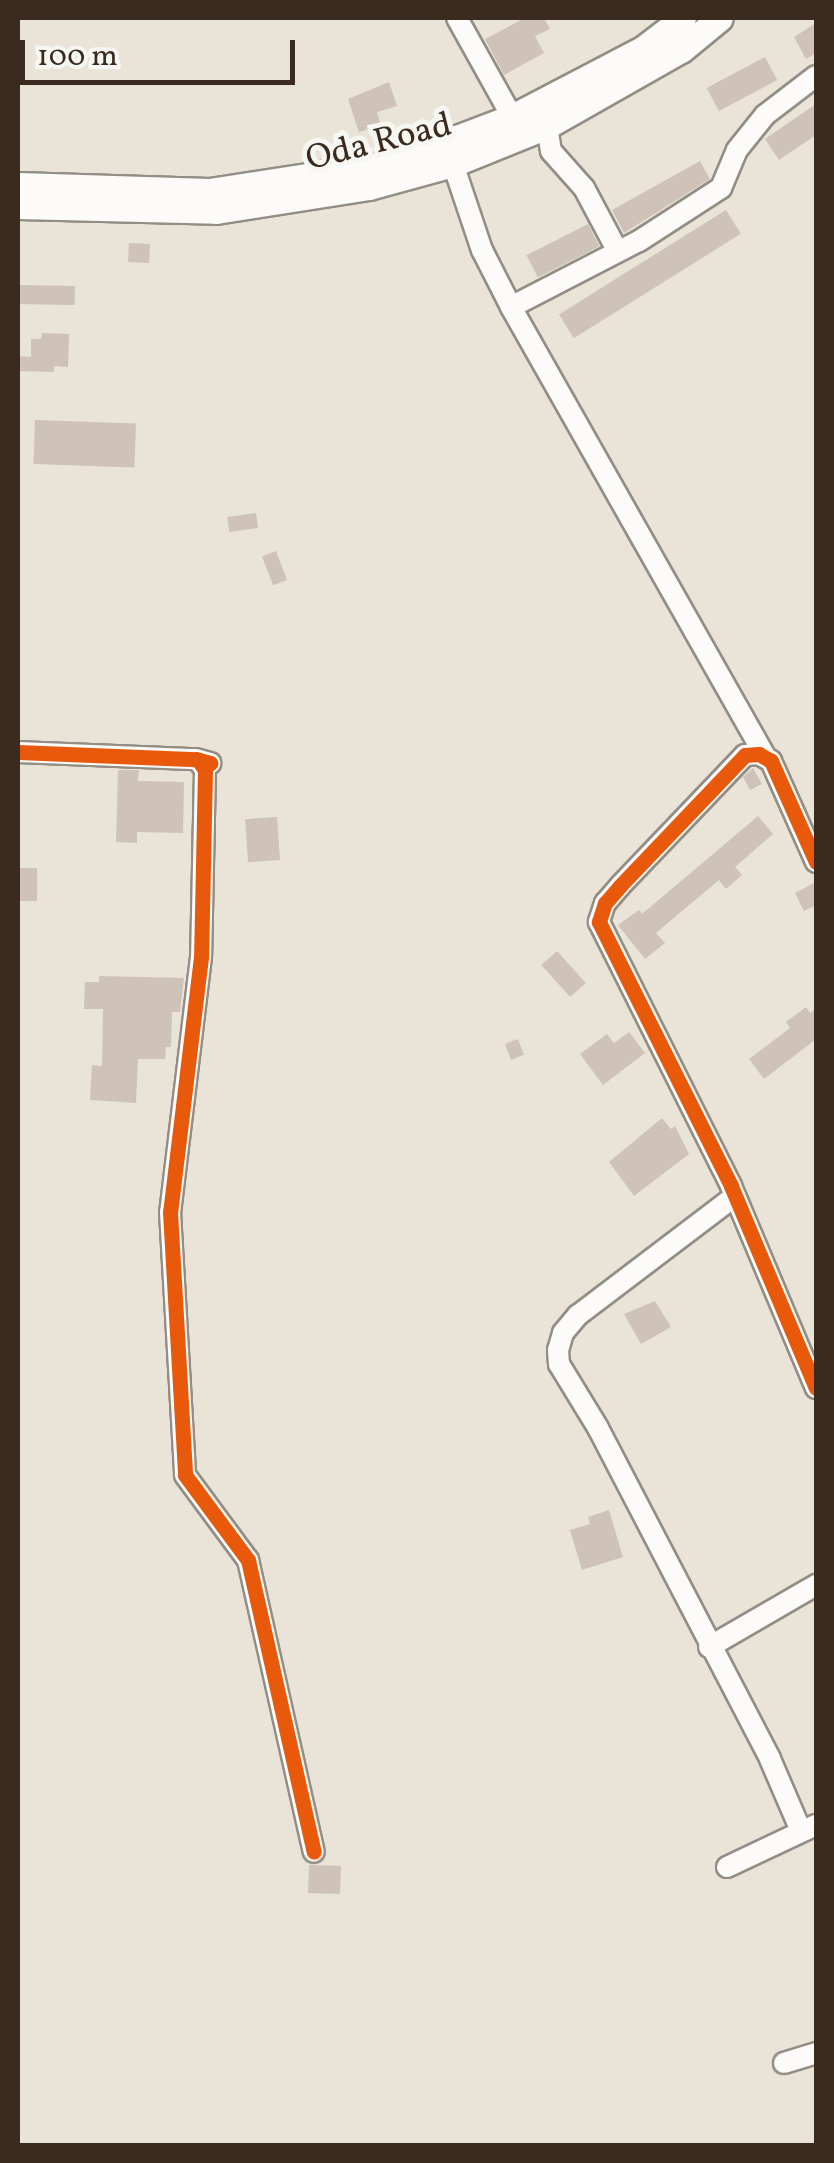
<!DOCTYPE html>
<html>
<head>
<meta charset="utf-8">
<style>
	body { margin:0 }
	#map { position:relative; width:834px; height:2163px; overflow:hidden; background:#e9e4d7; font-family:Vollkorn,serif }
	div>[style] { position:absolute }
	.building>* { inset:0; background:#cfc2b9; transform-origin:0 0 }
	.roads { filter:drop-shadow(2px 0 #938e85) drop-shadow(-2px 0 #938e85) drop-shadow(0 2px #938e85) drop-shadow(0 -2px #938e85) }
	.minor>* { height:20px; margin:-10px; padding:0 10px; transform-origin:10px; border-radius:10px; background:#fcfbf9 }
	.tertiary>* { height:25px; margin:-12.5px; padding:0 12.5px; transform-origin:12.5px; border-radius:12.5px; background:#fcfbf9 }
	.cycleway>* { height:15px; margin:-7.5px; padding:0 7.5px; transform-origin:7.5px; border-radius:7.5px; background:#e8590c }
	span { translate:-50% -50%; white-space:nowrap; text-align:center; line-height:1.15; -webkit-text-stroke:10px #f6f6f2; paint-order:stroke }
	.street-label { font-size:35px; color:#3b2a1e }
	.frame { position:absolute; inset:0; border:20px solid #3b2a1e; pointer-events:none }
	.scale { position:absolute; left:20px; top:40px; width:275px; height:45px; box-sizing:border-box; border:5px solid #3b2a1e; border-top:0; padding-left:12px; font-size:30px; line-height:35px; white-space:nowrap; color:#3b2a1e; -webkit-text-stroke:8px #f6f6f2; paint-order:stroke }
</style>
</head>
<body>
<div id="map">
	<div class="building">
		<div style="clip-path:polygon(525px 18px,544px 18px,550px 29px,535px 36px,544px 53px,504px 75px,485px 39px)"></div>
		<div style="clip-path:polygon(816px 23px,816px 53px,806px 59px,794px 37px)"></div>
		<div style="left:765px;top:57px;width:26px;height:66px;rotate:62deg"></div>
		<div style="clip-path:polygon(389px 82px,397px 106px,377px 112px,381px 125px,359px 132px,348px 99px)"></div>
		<div style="clip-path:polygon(816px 104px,816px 135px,779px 160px,765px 139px)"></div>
		<div style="clip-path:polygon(700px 161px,710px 179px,624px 233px,612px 210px)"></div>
		<div style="left:726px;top:210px;width:28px;height:197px;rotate:58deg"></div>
		<div style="left:588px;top:224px;width:25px;height:69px;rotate:63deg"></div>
		<div style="left:129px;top:243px;width:21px;height:19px;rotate:3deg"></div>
		<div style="left:18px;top:285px;width:57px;height:19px;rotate:1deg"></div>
		<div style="clip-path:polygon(42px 333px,69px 334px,68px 367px,54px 366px,54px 372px,18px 371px,18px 356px,31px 357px,31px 339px,41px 339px)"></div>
		<div style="left:35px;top:420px;width:101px;height:44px;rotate:2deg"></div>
		<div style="left:256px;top:513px;width:15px;height:29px;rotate:82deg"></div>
		<div style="left:276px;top:551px;width:31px;height:15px;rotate:69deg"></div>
		<div style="clip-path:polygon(753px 768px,762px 784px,750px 790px,743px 777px)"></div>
		<div style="clip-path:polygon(118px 770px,139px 770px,138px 781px,184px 782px,183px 833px,137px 832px,137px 843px,116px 842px)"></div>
		<div style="clip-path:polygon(758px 816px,773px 834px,735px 867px,742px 875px,726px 889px,719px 880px,656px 933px,665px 943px,645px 959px,618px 925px,639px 910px,642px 914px)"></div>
		<div style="left:277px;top:817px;width:43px;height:32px;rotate:86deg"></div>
		<div style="left:18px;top:868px;width:19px;height:33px"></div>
		<div style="clip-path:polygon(816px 882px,816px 905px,804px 911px,795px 893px)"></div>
		<div style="left:557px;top:951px;width:43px;height:21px;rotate:48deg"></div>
		<div style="clip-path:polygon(99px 976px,184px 978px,180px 1012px,172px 1012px,171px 1047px,166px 1047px,165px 1059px,138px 1059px,136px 1103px,90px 1100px,92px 1065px,102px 1066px,103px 1009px,84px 1009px,85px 982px,99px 982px)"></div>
		<div style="clip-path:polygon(806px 1007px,810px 1013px,816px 1008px,816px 1039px,764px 1079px,749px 1059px,790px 1028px,786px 1022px)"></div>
		<div style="clip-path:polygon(629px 1032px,645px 1053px,603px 1085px,580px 1054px,607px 1034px,614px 1043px)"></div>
		<div style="left:518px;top:1039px;width:17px;height:14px;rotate:69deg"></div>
		<div style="clip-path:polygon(662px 1118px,671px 1129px,675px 1126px,689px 1154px,634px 1196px,609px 1162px)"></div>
		<div style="clip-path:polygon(655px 1301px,671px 1327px,641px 1344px,624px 1314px)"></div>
		<div style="clip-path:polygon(609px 1510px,623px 1557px,582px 1570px,570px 1530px,590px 1524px,588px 1517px)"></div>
		<div style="left:309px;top:1865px;width:32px;height:28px;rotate:2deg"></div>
	</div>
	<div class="roads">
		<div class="minor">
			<div style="left:457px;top:18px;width:113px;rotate:60.9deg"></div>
			<div style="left:547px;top:126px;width:25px;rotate:81deg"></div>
			<div style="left:551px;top:151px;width:50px;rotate:48.3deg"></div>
			<div style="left:584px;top:188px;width:70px;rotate:62deg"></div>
			<div style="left:453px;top:164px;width:91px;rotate:71.4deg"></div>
			<div style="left:482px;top:250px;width:64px;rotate:63deg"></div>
			<div style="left:511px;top:307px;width:516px;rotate:60.5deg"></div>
			<div style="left:511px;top:307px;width:144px;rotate:-27.3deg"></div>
			<div style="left:639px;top:241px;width:98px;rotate:-32.9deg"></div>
			<div style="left:721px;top:188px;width:41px;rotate:-67.2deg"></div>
			<div style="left:737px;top:150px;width:45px;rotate:-51.3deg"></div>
			<div style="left:765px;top:115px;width:64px;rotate:-37.4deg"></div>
			<div style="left:18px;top:752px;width:178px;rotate:2.3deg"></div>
			<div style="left:196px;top:759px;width:15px;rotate:16deg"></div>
			<div style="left:210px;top:763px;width:11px;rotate:-170deg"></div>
			<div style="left:199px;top:761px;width:11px;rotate:56deg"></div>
			<div style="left:205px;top:770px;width:187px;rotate:91.2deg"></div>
			<div style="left:201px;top:957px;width:257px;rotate:96.9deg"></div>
			<div style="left:170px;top:1212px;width:263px;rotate:86.7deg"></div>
			<div style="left:185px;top:1475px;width:106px;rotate:53.5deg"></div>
			<div style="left:248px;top:1560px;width:299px;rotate:77.3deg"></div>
			<div style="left:816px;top:862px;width:111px;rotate:-114deg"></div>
			<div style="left:771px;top:761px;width:14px;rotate:-150deg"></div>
			<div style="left:759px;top:754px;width:14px;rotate:176deg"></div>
			<div style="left:745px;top:755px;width:181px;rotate:133.7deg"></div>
			<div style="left:620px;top:886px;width:23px;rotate:131deg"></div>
			<div style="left:605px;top:903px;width:20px;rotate:108deg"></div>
			<div style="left:599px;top:922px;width:295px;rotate:63.4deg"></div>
			<div style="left:731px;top:1186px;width:219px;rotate:67.2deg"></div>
			<div style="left:735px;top:1196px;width:197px;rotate:142.8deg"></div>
			<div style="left:578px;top:1315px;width:23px;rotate:130deg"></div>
			<div style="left:563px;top:1333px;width:18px;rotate:106deg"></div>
			<div style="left:558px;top:1350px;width:14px;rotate:86deg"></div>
			<div style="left:559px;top:1364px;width:75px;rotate:58.6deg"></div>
			<div style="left:598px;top:1428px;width:373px;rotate:62.5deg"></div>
			<div style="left:770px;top:1759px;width:78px;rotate:66.7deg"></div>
			<div style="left:709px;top:1647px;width:124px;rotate:-30.1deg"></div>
			<div style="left:727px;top:1867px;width:98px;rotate:-25.3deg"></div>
			<div style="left:784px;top:2063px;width:34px;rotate:-17deg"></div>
		</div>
		<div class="tertiary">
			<div style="left:18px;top:185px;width:191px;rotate:1.8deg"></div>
			<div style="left:209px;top:191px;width:184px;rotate:-8.7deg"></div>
			<div style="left:391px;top:163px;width:129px;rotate:-20.8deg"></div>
			<div style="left:512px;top:117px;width:149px;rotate:-27.6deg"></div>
			<div style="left:644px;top:48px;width:49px;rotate:-37.6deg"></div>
			<div style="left:18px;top:206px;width:198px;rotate:1.4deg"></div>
			<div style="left:216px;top:211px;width:155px;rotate:-8.9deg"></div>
			<div style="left:369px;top:187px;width:87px;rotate:-15.3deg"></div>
			<div style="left:453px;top:164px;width:101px;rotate:-22deg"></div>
			<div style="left:547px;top:126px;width:154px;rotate:-29.6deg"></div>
			<div style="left:681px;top:50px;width:50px;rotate:-39.4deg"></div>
		</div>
	</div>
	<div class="cycleway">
		<div style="left:18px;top:752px;width:178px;rotate:2.3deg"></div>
		<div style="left:196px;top:759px;width:15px;rotate:16deg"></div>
		<div style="left:210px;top:763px;width:11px;rotate:-170deg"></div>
		<div style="left:199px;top:761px;width:11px;rotate:56deg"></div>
		<div style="left:205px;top:770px;width:187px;rotate:91.2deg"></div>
		<div style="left:201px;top:957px;width:257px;rotate:96.9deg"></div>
		<div style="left:170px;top:1212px;width:263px;rotate:86.7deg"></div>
		<div style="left:185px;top:1475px;width:106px;rotate:53.5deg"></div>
		<div style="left:248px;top:1560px;width:299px;rotate:77.3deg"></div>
		<div style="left:816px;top:862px;width:111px;rotate:-114deg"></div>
		<div style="left:771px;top:761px;width:14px;rotate:-150deg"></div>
		<div style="left:759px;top:754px;width:14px;rotate:176deg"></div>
		<div style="left:745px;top:755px;width:181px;rotate:133.7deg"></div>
		<div style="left:620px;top:886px;width:23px;rotate:131deg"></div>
		<div style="left:605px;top:903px;width:20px;rotate:108deg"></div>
		<div style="left:599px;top:922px;width:295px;rotate:63.4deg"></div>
		<div style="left:731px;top:1186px;width:219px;rotate:67.2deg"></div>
	</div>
	<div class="street-label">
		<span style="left:379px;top:143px;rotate:-14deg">Oda Road</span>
	</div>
	<div class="frame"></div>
	<div class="scale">100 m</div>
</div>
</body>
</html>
